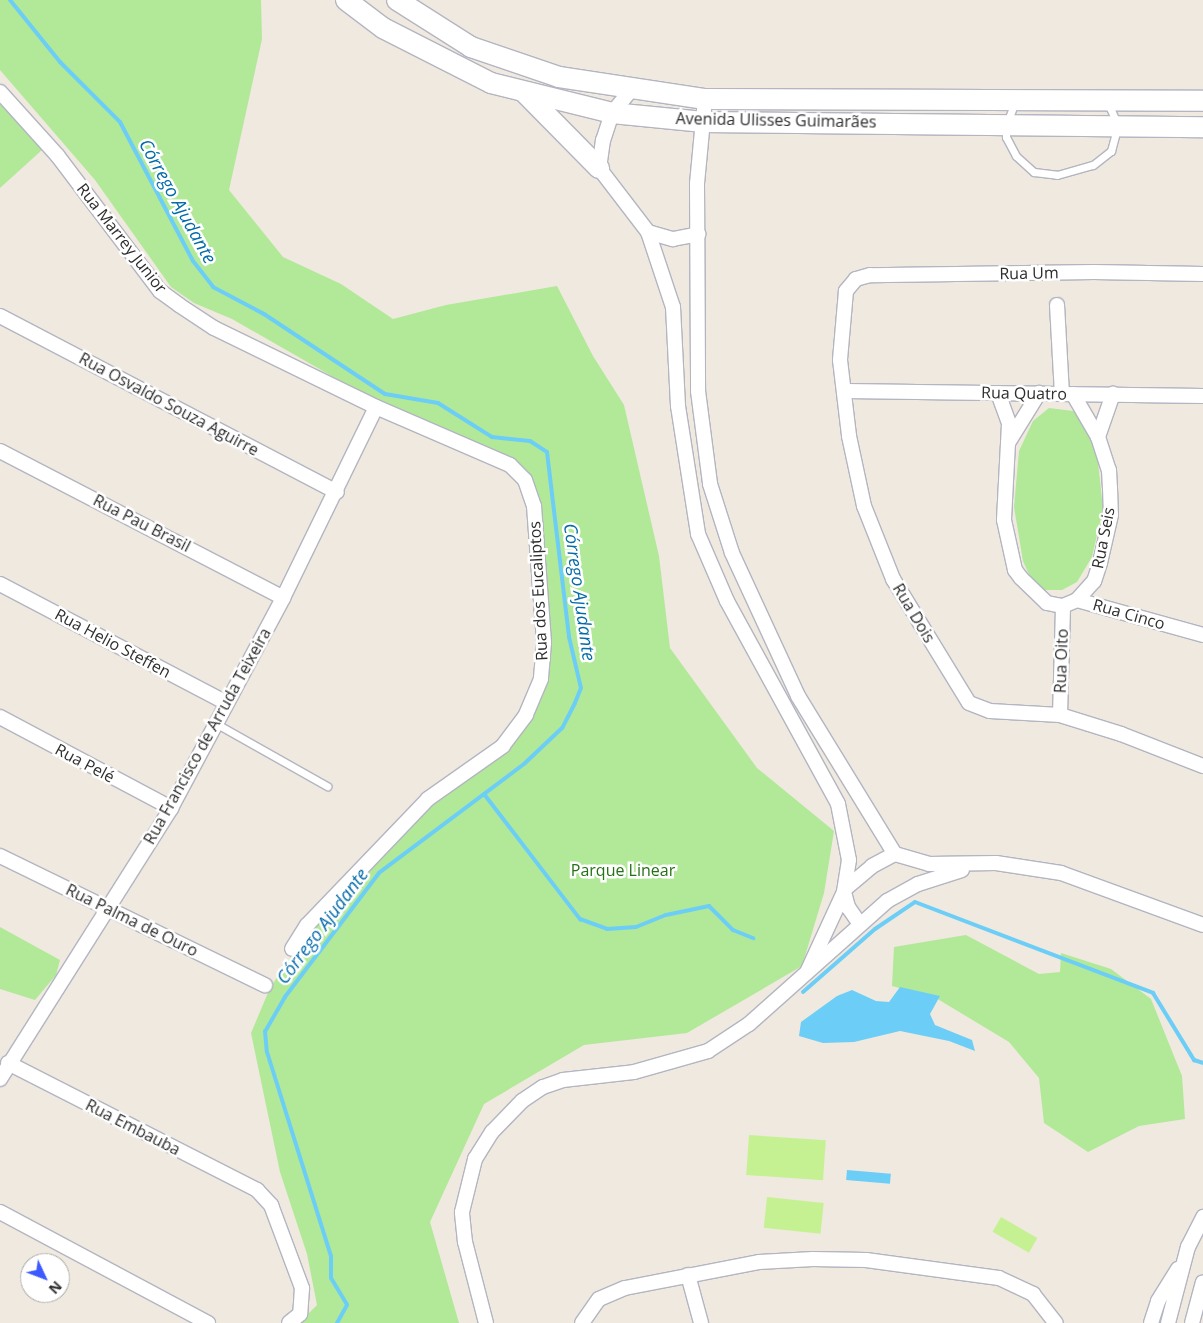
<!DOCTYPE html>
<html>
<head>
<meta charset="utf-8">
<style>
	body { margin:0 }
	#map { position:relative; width:1203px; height:1323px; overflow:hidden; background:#efe9df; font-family:"Open Sans",sans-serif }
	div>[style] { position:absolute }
	.green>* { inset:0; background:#b1e998 }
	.pitch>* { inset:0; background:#c6f193; transform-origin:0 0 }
	.water>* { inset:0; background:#6ccef7; transform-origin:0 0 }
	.stream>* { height:4px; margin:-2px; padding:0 2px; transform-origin:2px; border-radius:2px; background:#6ccef7 }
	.roads { filter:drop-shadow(1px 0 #b3b5c1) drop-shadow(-1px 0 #b3b5c1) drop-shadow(0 1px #b3b5c1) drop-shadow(0 -1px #b3b5c1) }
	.lane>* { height:7px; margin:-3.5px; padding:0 3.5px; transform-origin:3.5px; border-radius:3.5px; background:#fff }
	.street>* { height:14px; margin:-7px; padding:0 7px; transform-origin:7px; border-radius:7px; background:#fff }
	.secondary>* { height:20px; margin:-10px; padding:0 10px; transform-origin:10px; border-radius:10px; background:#fff }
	span { translate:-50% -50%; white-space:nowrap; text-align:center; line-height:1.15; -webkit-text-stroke:5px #fff; paint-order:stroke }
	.street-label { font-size:16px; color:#2d2d2d }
	.park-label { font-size:16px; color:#267116 }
	.water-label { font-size:18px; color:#046baa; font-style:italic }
	.north { position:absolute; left:20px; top:1253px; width:50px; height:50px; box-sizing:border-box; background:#fff; border:1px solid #ababab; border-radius:50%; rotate:133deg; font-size:14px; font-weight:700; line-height:20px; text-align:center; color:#2d2d2d }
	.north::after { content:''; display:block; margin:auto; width:18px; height:22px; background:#3c5aff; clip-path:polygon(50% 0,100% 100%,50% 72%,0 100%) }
</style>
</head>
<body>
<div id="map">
	<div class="green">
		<div style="clip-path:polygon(0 0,261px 0,262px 39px,229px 190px,283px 257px,341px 284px,393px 319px,446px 305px,557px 286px,593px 356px,624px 405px,659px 556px,670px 648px,757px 768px,834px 831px,824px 893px,802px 966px,687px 1033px,584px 1045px,484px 1104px,430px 1222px,459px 1323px,299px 1323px,317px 1305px,307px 1254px,280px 1172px,251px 1033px,270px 988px,310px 928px,431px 802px,506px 750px,544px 682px,528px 480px,384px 406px,232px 319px,194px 303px,171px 287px,95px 180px,0 70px)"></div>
		<div style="clip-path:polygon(0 103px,42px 150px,0 188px)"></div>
		<div style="clip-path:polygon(1049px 408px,1073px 411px,1090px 430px,1098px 462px,1103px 509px,1092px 557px,1077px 582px,1062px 590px,1044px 590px,1031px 579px,1023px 561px,1014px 507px,1019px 451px,1033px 421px)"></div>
		<div style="clip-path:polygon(0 927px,60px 960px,56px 975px,35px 1000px,0 989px)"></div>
		<div style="clip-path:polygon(966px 935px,1039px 974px,1060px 972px,1061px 953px,1111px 969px,1151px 999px,1182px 1076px,1185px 1119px,1139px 1126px,1088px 1152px,1044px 1123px,1039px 1078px,1009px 1042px,936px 998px,892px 986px,894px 947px)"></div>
	</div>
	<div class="pitch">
		<div style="left:749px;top:1135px;width:77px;height:40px;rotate:4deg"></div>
		<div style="left:767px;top:1197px;width:57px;height:31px;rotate:6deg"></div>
		<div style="left:1001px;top:1217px;width:42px;height:17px;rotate:30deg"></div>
	</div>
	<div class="water">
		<div style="clip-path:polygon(900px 987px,940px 996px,930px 1014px,935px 1025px,972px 1040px,975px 1051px,949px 1041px,900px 1031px,854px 1042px,823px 1043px,799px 1036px,801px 1022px,837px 996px,852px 990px,876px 1001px,889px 1002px)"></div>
		<div style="left:847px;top:1170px;width:44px;height:10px;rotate:5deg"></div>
	</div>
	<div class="stream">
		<div style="left:10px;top:0;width:80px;rotate:51.1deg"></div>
		<div style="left:60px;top:62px;width:85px;rotate:45deg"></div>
		<div style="left:120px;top:122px;width:157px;rotate:62.3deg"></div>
		<div style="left:193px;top:261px;width:33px;rotate:52deg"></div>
		<div style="left:213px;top:287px;width:58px;rotate:27.9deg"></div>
		<div style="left:264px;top:314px;width:145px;rotate:33.5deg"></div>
		<div style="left:385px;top:394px;width:54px;rotate:9.6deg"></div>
		<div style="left:438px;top:403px;width:64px;rotate:32.2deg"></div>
		<div style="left:492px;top:437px;width:38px;rotate:6deg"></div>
		<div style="left:530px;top:441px;width:20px;rotate:33deg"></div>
		<div style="left:547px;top:452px;width:186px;rotate:83.2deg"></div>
		<div style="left:569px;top:637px;width:52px;rotate:76.8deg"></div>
		<div style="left:581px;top:688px;width:16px;rotate:112deg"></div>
		<div style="left:575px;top:703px;width:28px;rotate:117deg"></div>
		<div style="left:562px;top:728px;width:52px;rotate:136.5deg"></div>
		<div style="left:524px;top:764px;width:181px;rotate:143.1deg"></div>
		<div style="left:379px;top:873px;width:156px;rotate:127.2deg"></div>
		<div style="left:285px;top:997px;width:39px;rotate:120deg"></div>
		<div style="left:265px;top:1031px;width:21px;rotate:85deg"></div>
		<div style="left:267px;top:1052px;width:214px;rotate:72.6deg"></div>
		<div style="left:331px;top:1256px;width:22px;rotate:90deg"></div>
		<div style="left:331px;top:1278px;width:31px;rotate:59deg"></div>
		<div style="left:347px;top:1305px;width:21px;rotate:119deg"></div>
		<div style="left:484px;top:794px;width:158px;rotate:52.5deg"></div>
		<div style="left:580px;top:919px;width:29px;rotate:20deg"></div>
		<div style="left:607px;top:929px;width:29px;rotate:-4deg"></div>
		<div style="left:636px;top:927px;width:32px;rotate:-22deg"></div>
		<div style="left:666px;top:915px;width:44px;rotate:-11.8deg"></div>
		<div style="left:709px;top:906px;width:34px;rotate:45deg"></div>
		<div style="left:733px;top:930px;width:22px;rotate:22deg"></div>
		<div style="left:803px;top:992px;width:96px;rotate:-41.2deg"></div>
		<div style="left:875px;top:929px;width:48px;rotate:-34deg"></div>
		<div style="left:915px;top:902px;width:255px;rotate:20.9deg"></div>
		<div style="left:1153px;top:993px;width:79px;rotate:58.5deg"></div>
		<div style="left:1194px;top:1060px;width:9px;rotate:18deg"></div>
	</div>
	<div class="roads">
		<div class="lane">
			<div style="left:1015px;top:102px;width:25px;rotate:111deg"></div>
			<div style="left:1006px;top:125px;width:12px;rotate:90deg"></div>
			<div style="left:1006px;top:137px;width:21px;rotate:62deg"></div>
			<div style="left:1016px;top:156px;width:24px;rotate:42deg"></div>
			<div style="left:1034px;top:172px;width:23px;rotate:7deg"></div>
			<div style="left:1057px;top:175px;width:37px;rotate:-16deg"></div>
			<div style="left:1093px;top:165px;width:23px;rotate:-38deg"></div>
			<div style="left:1111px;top:151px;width:27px;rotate:-75deg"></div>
			<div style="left:1118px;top:125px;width:23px;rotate:-115deg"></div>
			<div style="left:215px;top:723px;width:129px;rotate:29.4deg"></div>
		</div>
		<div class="street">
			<div style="left:632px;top:89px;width:31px;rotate:130deg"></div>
			<div style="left:612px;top:113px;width:28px;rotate:108deg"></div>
			<div style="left:603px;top:140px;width:28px;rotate:98deg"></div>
			<div style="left:599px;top:168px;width:81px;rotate:52.6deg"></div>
			<div style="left:648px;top:232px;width:79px;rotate:71.6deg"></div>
			<div style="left:673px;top:307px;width:99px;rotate:87.1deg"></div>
			<div style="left:678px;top:406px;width:130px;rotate:81.1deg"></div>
			<div style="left:698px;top:534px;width:73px;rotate:66.6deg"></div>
			<div style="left:727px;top:601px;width:231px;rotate:61.3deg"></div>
			<div style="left:838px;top:804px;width:57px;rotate:78.9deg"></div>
			<div style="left:849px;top:860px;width:32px;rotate:99deg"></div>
			<div style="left:844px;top:892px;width:86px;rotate:114.8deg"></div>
			<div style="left:0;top:92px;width:85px;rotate:47.9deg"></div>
			<div style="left:57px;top:155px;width:171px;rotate:52.9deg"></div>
			<div style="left:160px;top:291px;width:24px;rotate:36deg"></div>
			<div style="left:179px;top:305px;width:42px;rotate:33.3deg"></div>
			<div style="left:214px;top:328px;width:180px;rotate:26deg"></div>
			<div style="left:376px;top:407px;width:146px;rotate:23.4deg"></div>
			<div style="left:510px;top:465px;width:21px;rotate:45deg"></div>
			<div style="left:525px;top:480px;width:28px;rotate:71deg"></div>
			<div style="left:534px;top:506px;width:137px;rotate:85.8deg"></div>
			<div style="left:544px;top:643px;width:36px;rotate:95deg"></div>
			<div style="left:541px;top:679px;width:39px;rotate:113deg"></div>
			<div style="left:526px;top:715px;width:39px;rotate:127deg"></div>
			<div style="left:503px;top:746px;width:92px;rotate:144.8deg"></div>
			<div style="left:428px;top:799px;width:175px;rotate:133.8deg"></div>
			<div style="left:307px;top:925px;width:28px;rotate:122deg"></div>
			<div style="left:705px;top:99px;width:84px;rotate:95.4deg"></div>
			<div style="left:697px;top:183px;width:208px;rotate:89.7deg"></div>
			<div style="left:698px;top:391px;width:94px;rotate:82.6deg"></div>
			<div style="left:710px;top:484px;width:72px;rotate:72.3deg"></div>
			<div style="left:732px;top:553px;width:157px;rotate:65.2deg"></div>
			<div style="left:798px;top:696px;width:185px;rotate:58.5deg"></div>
			<div style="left:895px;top:854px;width:35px;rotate:16deg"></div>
			<div style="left:929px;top:864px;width:67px;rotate:-0.9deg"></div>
			<div style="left:996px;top:863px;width:66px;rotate:8.7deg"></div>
			<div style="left:1061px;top:873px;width:151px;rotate:20.1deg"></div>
			<div style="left:648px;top:232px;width:26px;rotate:16deg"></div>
			<div style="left:673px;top:239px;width:26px;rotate:-11deg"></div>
			<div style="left:1203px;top:274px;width:109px;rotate:-178.9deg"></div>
			<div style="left:1094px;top:272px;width:224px;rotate:179.2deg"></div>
			<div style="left:870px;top:275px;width:15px;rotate:164deg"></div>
			<div style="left:856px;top:279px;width:16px;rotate:130deg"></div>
			<div style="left:846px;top:291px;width:69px;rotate:95deg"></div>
			<div style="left:840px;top:360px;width:77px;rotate:83.2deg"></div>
			<div style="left:849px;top:436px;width:72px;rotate:77.9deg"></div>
			<div style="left:864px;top:506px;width:79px;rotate:68.3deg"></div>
			<div style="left:893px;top:579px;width:145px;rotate:58.5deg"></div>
			<div style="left:969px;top:703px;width:22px;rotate:21deg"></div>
			<div style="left:990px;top:711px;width:70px;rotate:3.3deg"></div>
			<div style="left:1060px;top:715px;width:64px;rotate:17.3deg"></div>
			<div style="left:1121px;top:734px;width:88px;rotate:21.3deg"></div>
			<div style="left:1057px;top:305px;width:89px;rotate:86.8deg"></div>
			<div style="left:0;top:316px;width:380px;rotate:27.6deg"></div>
			<div style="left:846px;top:391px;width:357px;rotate:0.8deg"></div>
			<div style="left:998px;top:393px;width:33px;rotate:70deg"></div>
			<div style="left:1009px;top:424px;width:96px;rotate:93deg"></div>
			<div style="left:1004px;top:520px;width:51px;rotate:77.6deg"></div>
			<div style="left:1015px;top:570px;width:10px;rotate:53deg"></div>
			<div style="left:1021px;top:578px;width:36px;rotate:44deg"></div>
			<div style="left:1047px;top:603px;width:16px;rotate:11deg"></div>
			<div style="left:1063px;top:606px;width:15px;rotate:-23deg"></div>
			<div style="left:1077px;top:600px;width:131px;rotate:15.5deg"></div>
			<div style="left:1073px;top:394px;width:50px;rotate:59.8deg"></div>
			<div style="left:1098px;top:437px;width:35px;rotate:72deg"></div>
			<div style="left:1109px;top:470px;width:18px;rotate:87deg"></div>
			<div style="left:1110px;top:488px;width:27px;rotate:88deg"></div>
			<div style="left:1111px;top:515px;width:49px;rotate:102.9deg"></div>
			<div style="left:1100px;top:563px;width:19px;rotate:108deg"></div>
			<div style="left:1094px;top:581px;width:25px;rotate:132deg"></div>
			<div style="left:1098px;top:437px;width:46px;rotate:-70.8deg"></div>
			<div style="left:1008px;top:443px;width:59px;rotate:-58.2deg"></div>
			<div style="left:0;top:451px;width:319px;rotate:27.4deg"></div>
			<div style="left:0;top:584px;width:256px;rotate:27.7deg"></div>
			<div style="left:1060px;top:715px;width:109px;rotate:-88.4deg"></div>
			<div style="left:0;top:717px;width:194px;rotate:28deg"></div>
			<div style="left:0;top:856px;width:295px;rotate:26deg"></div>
			<div style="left:845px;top:889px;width:35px;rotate:-40deg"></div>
			<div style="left:872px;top:866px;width:26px;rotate:-28deg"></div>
			<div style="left:844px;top:892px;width:16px;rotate:75deg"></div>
			<div style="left:848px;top:907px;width:21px;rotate:55deg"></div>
			<div style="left:8px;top:1063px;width:280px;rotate:27deg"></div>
			<div style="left:257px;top:1190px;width:21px;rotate:47deg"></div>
			<div style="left:271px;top:1205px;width:89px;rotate:69.5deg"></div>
			<div style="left:302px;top:1288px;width:26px;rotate:94deg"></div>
			<div style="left:300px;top:1314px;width:14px;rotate:141deg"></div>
			<div style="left:0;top:1079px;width:320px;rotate:-57.7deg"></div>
			<div style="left:171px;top:808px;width:238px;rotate:-61.9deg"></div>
			<div style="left:283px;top:598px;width:212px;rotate:-64deg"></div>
			<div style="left:0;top:1212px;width:236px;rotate:28.1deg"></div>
			<div style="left:688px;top:1275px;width:50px;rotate:74.8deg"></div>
			<div style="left:486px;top:1323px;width:84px;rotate:-104.5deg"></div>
			<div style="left:465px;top:1242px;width:30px;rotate:-96deg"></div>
			<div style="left:462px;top:1212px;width:55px;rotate:-76.2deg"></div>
			<div style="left:475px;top:1159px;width:32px;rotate:-58deg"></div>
			<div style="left:492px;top:1132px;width:43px;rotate:-45.9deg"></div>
			<div style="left:522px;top:1101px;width:25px;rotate:-34deg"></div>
			<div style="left:543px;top:1087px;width:21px;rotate:-19deg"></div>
			<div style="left:563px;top:1080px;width:71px;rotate:-6.4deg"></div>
			<div style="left:634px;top:1072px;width:77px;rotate:-15.8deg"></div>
			<div style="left:708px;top:1051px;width:49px;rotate:-33.4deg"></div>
			<div style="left:749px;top:1024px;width:185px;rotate:-41.7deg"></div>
			<div style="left:887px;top:901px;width:35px;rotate:-29deg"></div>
			<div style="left:918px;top:884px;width:46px;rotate:-17.7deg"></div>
			<div style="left:582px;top:1323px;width:29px;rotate:-55deg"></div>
			<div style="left:599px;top:1299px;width:28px;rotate:-23deg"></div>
			<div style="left:625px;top:1288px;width:136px;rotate:-11deg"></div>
			<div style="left:759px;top:1262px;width:54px;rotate:-3.2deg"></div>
			<div style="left:813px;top:1259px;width:53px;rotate:1.1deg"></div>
			<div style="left:866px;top:1260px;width:134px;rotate:7.7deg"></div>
			<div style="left:999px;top:1278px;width:38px;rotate:25deg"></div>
			<div style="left:1033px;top:1294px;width:37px;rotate:52deg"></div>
			<div style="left:1151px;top:1323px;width:23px;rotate:-72deg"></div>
			<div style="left:1158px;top:1301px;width:38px;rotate:-58deg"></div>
			<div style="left:1168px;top:1323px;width:79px;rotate:-75.3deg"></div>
			<div style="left:1188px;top:1247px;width:34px;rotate:-63deg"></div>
			<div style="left:1192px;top:1323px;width:42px;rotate:-75deg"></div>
		</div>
		<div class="secondary">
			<div style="left:346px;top:0;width:46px;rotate:37.1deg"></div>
			<div style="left:383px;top:28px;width:121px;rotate:27deg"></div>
			<div style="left:491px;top:83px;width:125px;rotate:13.9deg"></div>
			<div style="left:612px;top:113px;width:92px;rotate:5.6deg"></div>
			<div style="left:704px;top:122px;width:499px;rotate:0.6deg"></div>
			<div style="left:397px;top:0;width:88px;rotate:32.4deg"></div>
			<div style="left:471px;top:47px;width:93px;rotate:18.8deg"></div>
			<div style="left:559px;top:77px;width:148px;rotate:8.6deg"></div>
			<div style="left:705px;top:99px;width:498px;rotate:0.2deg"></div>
			<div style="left:524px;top:92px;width:107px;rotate:45.4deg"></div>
		</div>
	</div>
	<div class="street-label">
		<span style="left:776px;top:120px;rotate:1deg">Avenida Ulisses Guimarães</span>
		<span style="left:122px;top:238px;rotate:52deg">Rua Marrey Junior</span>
		<span style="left:1029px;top:273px;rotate:-1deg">Rua Um</span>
		<span style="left:1024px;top:393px;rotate:1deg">Rua Quatro</span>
		<span style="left:169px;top:404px;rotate:28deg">Rua Osvaldo Souza Aguirre</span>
		<span style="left:142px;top:523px;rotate:27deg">Rua Pau Brasil</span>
		<span style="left:1103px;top:538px;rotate:-79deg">Rua Seis</span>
		<span style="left:538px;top:591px;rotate:-93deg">Rua dos Eucaliptos</span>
		<span style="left:914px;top:613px;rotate:59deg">Rua Dois</span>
		<span style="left:1129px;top:614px;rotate:16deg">Rua Cinco</span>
		<span style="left:113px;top:643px;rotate:28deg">Rua Helio Steffen</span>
		<span style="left:1061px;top:661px;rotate:-88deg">Rua Oito</span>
		<span style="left:207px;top:736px;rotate:-61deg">Rua Francisco de Arruda Teixeira</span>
		<span style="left:85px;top:763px;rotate:28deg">Rua Pelé</span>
		<span style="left:132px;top:920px;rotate:26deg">Rua Palma de Ouro</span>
		<span style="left:133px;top:1127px;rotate:27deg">Rua Embauba</span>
	</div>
	<div class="park-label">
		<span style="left:623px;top:870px">Parque Linear</span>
	</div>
	<div class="water-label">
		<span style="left:178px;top:201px;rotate:61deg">Córrego Ajudante</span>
		<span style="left:580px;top:592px;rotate:82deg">Córrego Ajudante</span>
		<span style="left:322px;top:926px;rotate:-53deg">Córrego Ajudante</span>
	</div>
	<div class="north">N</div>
</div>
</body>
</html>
